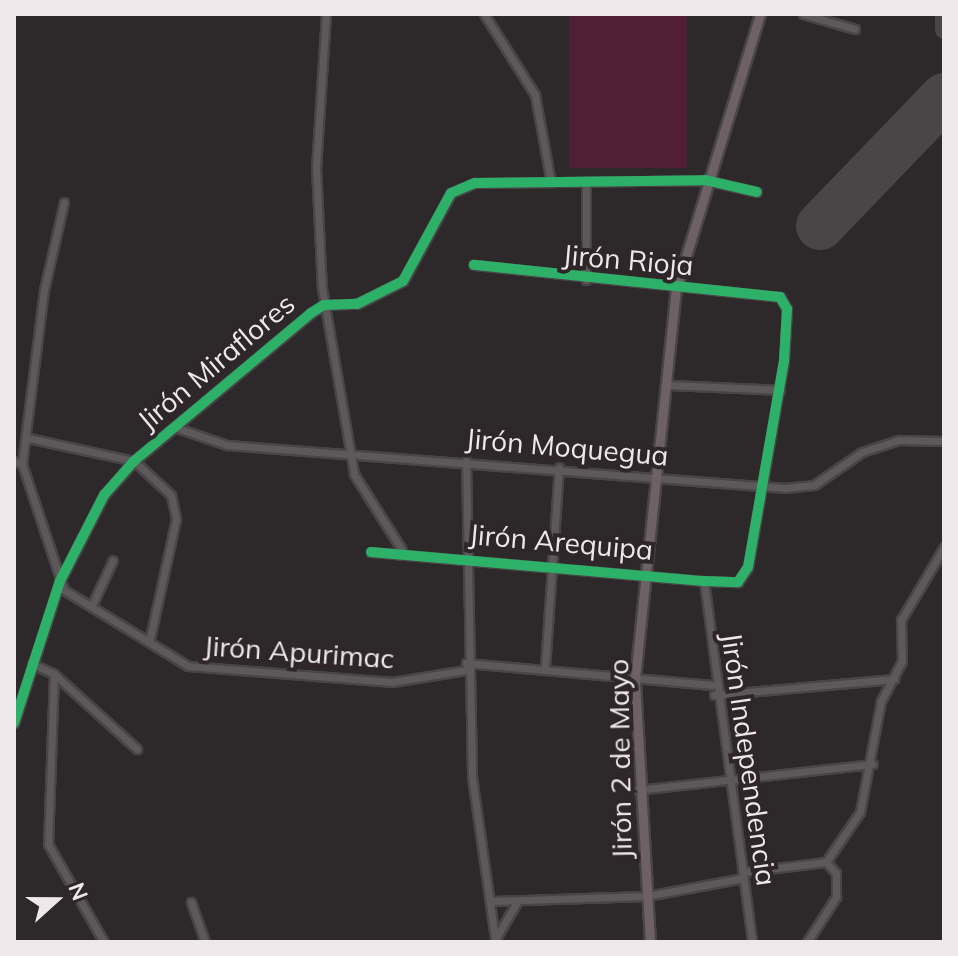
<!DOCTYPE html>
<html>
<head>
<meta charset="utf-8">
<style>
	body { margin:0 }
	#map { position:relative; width:958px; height:956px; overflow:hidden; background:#2d282a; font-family:Mulish,sans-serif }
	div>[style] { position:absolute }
	.green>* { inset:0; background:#511e38; transform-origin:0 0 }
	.taxiway>* { height:18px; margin:-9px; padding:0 9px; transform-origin:9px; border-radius:9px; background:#4a4648 }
	.runway>* { height:48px; margin:-24px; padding:0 24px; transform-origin:24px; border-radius:24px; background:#4a4648 }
	.roads { filter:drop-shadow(2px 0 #484546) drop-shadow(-2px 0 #484546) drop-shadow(0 2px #484546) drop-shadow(0 -2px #484546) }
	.minor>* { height:7px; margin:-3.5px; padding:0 3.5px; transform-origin:3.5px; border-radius:3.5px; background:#5d595a }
	.major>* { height:9px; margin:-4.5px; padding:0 4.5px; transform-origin:4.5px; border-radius:4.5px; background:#6d6166 }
	.cycleway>* { height:10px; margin:-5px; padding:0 5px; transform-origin:5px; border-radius:5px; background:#2db169 }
	span { translate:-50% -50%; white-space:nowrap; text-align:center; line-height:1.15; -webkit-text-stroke:8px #2f262a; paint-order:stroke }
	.street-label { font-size:28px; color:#eee8ea }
	.frame { position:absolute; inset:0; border:16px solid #eee8ea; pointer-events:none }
	.north { position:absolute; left:16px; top:860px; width:80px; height:80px; -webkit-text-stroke:6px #2f262a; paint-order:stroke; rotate:69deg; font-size:22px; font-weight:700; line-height:32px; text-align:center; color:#eee8ea }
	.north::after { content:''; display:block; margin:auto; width:28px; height:36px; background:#eee8ea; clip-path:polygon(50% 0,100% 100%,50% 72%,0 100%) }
</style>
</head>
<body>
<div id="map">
	<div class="green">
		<div style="left:569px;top:14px;width:118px;height:154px"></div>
	</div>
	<div class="taxiway">
		<div style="left:944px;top:16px;width:14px;rotate:90deg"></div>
	</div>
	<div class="runway">
		<div style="left:820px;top:226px;width:179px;rotate:-46.1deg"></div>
	</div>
	<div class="roads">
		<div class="minor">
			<div style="left:326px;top:14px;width:153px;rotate:93.7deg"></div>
			<div style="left:316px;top:167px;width:121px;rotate:87.2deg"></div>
			<div style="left:322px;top:288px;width:189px;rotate:80.2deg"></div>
			<div style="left:354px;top:474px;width:90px;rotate:57.7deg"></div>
			<div style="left:484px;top:14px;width:96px;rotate:57.8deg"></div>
			<div style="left:535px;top:95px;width:89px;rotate:79.7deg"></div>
			<div style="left:803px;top:14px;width:54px;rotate:16.1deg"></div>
			<div style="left:586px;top:184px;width:96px;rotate:90deg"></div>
			<div style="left:667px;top:385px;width:113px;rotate:2.5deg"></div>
			<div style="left:177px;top:428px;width:53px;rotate:18.8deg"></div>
			<div style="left:227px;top:445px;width:560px;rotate:4.41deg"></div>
			<div style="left:785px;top:488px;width:29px;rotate:-6deg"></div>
			<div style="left:814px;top:485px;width:58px;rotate:-34.5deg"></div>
			<div style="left:862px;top:452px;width:39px;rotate:-18deg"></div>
			<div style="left:899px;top:440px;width:45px;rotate:1.3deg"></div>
			<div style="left:28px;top:438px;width:108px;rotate:12.2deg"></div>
			<div style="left:134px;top:461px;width:50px;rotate:42.6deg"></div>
			<div style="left:171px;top:495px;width:25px;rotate:78deg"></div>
			<div style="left:176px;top:519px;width:122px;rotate:102.3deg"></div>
			<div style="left:14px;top:461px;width:9px;rotate:21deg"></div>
			<div style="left:22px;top:464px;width:133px;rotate:71.6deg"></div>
			<div style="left:64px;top:590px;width:145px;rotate:31.5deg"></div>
			<div style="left:188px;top:666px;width:205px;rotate:4.5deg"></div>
			<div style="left:392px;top:682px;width:75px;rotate:-9.2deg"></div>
			<div style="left:466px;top:461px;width:316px;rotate:88.9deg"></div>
			<div style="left:472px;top:777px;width:164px;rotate:81.9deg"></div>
			<div style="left:22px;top:464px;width:175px;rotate:-82.8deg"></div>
			<div style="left:44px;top:290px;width:90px;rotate:-77.2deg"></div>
			<div style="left:371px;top:552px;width:334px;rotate:5deg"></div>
			<div style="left:704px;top:581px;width:34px;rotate:2deg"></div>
			<div style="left:738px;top:582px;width:18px;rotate:-56deg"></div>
			<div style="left:748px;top:567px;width:209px;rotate:-80.1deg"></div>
			<div style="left:784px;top:361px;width:52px;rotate:-86.7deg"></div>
			<div style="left:787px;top:309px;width:14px;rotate:-120deg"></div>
			<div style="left:780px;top:297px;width:308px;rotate:-174deg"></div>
			<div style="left:704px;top:581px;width:364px;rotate:82.4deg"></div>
			<div style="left:93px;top:603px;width:47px;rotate:-65.1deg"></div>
			<div style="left:466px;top:663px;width:247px;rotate:5.1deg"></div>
			<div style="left:32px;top:664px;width:24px;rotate:24deg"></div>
			<div style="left:54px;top:674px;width:170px;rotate:92deg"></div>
			<div style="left:48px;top:844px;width:113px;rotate:60.3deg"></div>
			<div style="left:545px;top:667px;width:200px;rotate:-86deg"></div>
			<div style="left:54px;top:674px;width:112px;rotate:42.1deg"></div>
			<div style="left:714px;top:695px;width:181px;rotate:-5.1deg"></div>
			<div style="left:14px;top:723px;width:149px;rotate:-72.1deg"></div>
			<div style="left:60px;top:581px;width:97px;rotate:-62.9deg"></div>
			<div style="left:104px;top:495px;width:45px;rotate:-48.6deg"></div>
			<div style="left:134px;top:461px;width:231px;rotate:-39.9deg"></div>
			<div style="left:311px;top:313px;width:15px;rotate:-32deg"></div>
			<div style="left:324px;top:305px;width:33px;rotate:-2deg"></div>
			<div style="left:357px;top:304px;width:51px;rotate:-26.6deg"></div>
			<div style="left:403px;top:281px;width:100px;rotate:-61.4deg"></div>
			<div style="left:451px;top:193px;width:26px;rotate:-23deg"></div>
			<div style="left:475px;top:183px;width:230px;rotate:-0.7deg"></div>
			<div style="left:705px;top:180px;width:53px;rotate:13deg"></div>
			<div style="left:637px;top:790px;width:237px;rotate:-6.3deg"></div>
			<div style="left:743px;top:872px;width:84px;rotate:-6.9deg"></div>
			<div style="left:493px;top:901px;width:154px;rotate:-1.9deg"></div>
			<div style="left:647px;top:896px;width:98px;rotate:-10.6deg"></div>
			<div style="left:191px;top:902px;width:42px;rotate:70.7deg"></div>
			<div style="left:496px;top:938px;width:42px;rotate:-59.7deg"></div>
			<div style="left:807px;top:942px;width:54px;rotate:-57.2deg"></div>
			<div style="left:836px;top:897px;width:24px;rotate:-90deg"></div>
			<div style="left:836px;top:873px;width:15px;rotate:-132deg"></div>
			<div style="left:826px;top:862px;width:60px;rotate:-55.8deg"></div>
			<div style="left:860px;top:812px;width:113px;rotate:-79.3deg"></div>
			<div style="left:881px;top:701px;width:45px;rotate:-62.3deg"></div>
			<div style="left:902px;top:661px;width:41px;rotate:-91.4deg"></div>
			<div style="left:901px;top:620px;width:85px;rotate:-59.5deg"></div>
		</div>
		<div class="major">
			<div style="left:650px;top:942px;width:264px;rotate:-93.3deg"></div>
			<div style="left:635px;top:678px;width:391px;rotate:-84deg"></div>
			<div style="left:676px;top:289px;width:288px;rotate:-73deg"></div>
		</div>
	</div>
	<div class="cycleway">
		<div style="left:371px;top:552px;width:334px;rotate:5deg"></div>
		<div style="left:704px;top:581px;width:34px;rotate:2deg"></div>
		<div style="left:738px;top:582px;width:18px;rotate:-56deg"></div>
		<div style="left:748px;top:567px;width:209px;rotate:-80.1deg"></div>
		<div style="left:784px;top:361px;width:52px;rotate:-86.7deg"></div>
		<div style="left:787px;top:309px;width:14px;rotate:-120deg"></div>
		<div style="left:780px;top:297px;width:308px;rotate:-174deg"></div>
		<div style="left:14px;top:723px;width:149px;rotate:-72.1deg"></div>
		<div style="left:60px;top:581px;width:97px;rotate:-62.9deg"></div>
		<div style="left:104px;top:495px;width:45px;rotate:-48.6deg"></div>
		<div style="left:134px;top:461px;width:231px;rotate:-39.9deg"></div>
		<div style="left:311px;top:313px;width:15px;rotate:-32deg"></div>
		<div style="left:324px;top:305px;width:33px;rotate:-2deg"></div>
		<div style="left:357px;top:304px;width:51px;rotate:-26.6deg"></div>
		<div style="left:403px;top:281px;width:100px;rotate:-61.4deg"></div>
		<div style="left:451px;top:193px;width:26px;rotate:-23deg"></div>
		<div style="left:475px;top:183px;width:230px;rotate:-0.7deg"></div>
		<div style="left:705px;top:180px;width:53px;rotate:13deg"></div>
	</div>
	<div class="street-label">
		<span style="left:628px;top:260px;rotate:5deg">Jirón Rioja</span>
		<span style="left:216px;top:362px;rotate:-40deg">Jirón Miraflores</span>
		<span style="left:567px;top:447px;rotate:5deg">Jirón Moquegua</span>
		<span style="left:561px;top:542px;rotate:5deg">Jirón Arequipa</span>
		<span style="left:299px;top:652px;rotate:4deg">Jirón Apurimac</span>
		<span style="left:620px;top:759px;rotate:-91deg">Jirón 2 de Mayo</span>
		<span style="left:749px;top:759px;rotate:82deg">Jirón Independencia</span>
	</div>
	<div class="frame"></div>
	<div class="north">N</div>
</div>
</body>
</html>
